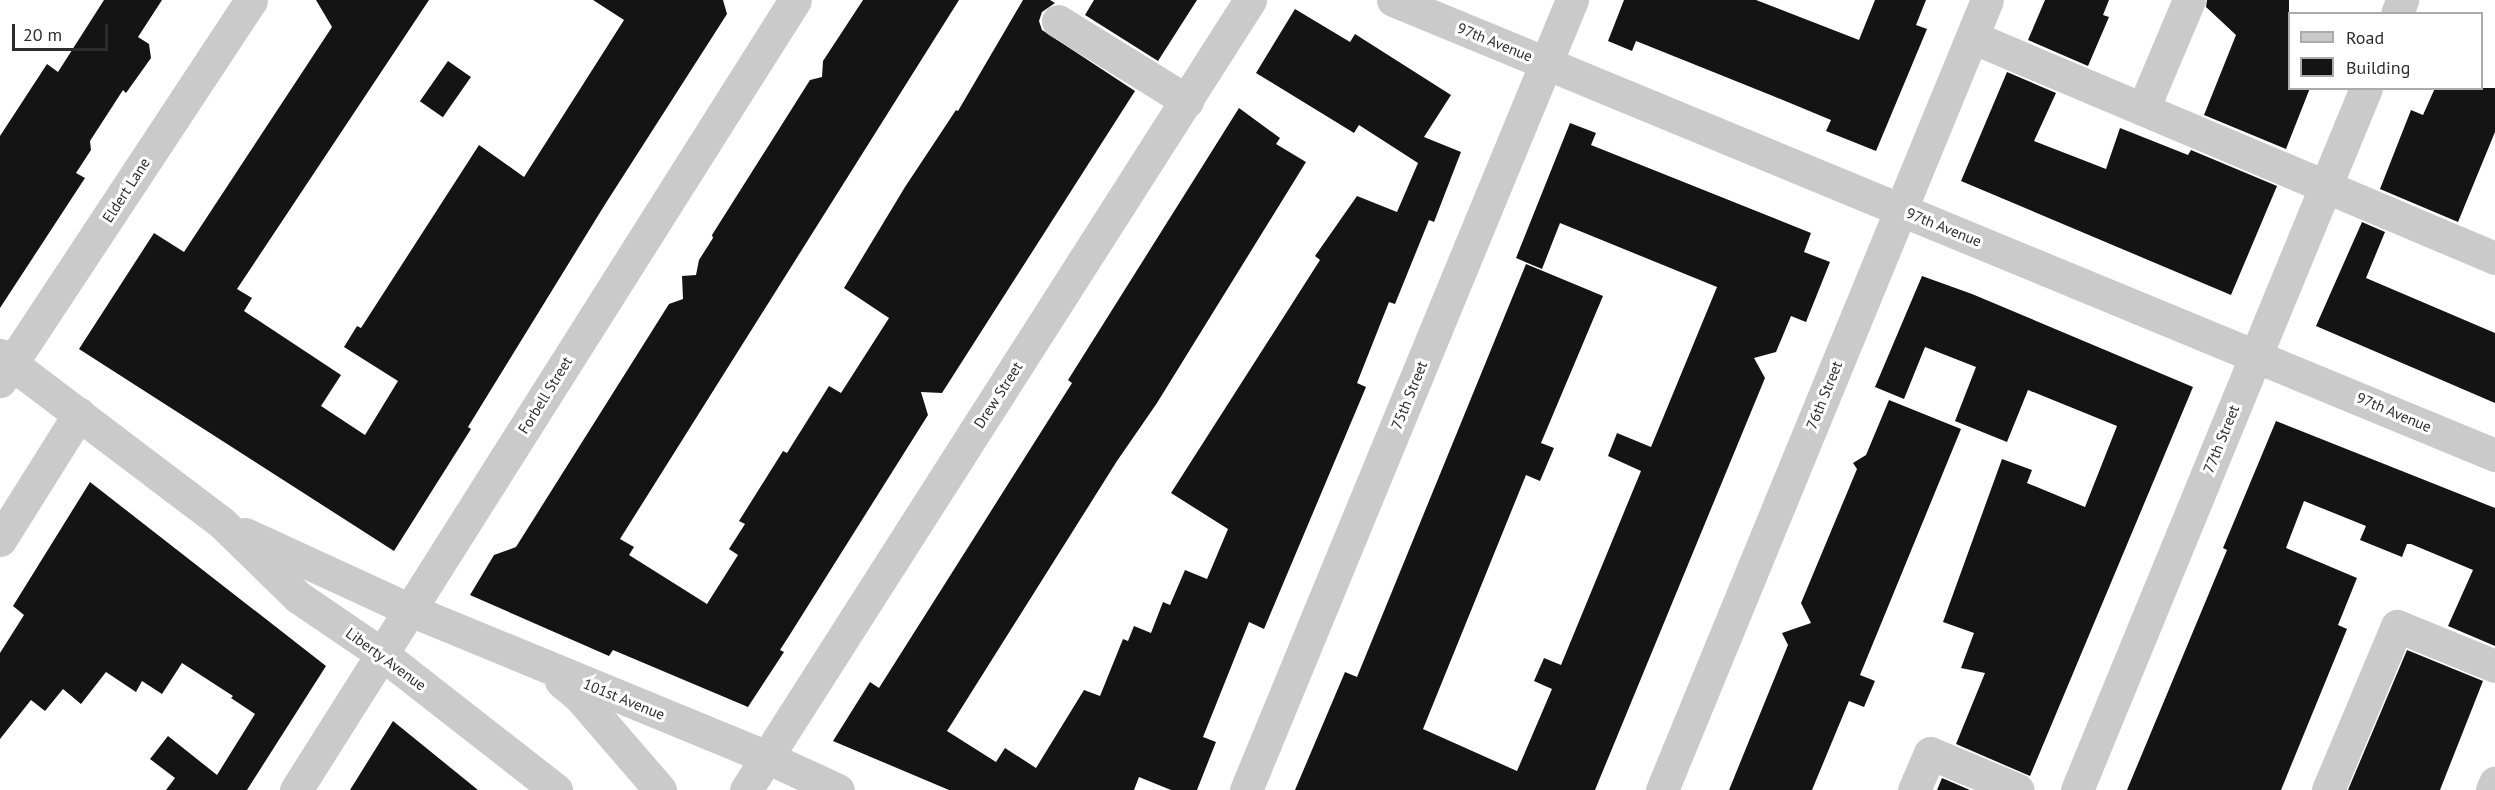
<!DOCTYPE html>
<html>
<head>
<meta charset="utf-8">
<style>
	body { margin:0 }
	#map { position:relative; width:2495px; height:790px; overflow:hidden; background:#fff; font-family:"PT Sans",sans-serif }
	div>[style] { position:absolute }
	.building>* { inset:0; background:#141414; transform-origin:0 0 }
	.minor>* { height:33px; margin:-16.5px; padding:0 16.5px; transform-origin:16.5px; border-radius:16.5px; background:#cacaca }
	span { translate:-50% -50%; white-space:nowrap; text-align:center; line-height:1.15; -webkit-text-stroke:6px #fff; paint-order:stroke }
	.street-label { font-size:15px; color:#2d2d2d }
	.legend { position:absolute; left:2288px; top:12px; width:195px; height:78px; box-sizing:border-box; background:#fff; border:2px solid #ababab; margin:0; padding:8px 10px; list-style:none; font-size:18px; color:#2d2d2d }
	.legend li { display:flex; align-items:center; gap:12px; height:30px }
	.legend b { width:30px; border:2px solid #ababab }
	.scale { position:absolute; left:12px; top:24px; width:96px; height:27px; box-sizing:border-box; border:3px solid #2d2d2d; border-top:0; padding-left:8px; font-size:18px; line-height:21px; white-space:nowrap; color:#2d2d2d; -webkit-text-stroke:4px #fff; paint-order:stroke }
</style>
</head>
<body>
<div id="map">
	<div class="building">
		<div style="clip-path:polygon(104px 0,162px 0,138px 37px,149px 44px,151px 58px,126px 93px,123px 90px,90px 141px,91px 150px,76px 173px,85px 178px,0 308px,0 136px,47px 64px,58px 72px)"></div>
		<div style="clip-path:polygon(316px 0,429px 0,237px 289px,252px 298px,244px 311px,341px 375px,321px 406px,365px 435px,398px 381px,344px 347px,357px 326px,361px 328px,479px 145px,524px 177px,624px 20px,593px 0,723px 0,727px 14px,604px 206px,468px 427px,471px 429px,394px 551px,79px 349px,154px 233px,184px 252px,332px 27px)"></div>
		<div style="clip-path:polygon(863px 0,959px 0,620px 539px,634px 547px,629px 555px,707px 604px,738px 555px,729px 549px,745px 524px,739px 521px,783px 451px,787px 453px,829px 386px,841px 393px,889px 318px,844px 288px,905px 187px,956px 110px,958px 111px,1023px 0,1050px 0,1055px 3px,1042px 12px,1039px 21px,1042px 30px,1135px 91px,942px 393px,921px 392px,928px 415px,789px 636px,780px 650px,784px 652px,748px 707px,613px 650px,609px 656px,470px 595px,494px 555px,516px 547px,669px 304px,683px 299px,682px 276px,696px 275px,699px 260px,713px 238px,712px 235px,810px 80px,822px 77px,823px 61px)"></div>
		<div style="clip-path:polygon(1094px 0,1197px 0,1158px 61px,1085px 15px)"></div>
		<div style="clip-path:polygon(1624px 0,1756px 0,1859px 40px,1875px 0,1926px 0,1916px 25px,1927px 29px,1876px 151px,1826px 131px,1831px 120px,1773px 96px,1636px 41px,1632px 51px,1608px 41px)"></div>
		<div style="clip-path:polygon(2045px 0,2109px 0,2103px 15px,2109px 17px,2088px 66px,2028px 40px)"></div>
		<div style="clip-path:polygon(2207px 0,2289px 0,2289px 88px,2310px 88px,2286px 149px,2204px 115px,2236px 35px,2206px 7px)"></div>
		<div style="clip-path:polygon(1295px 9px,1350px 42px,1355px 34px,1451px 95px,1424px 137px,1461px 152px,1434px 222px,1429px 220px,1395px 304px,1389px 302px,1357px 383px,1366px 387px,1264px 629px,1249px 622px,1203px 737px,1216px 742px,1197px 790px,1171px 790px,1139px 777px,1134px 790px,949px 790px,833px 741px,870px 682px,879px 688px,1072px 383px,1068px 380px,1239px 108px,1280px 138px,1276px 144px,1306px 162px,1157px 403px,1117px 461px,947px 731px,996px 762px,1005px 748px,1036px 768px,1084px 690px,1100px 696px,1123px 639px,1128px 641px,1134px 626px,1151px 633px,1163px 602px,1170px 605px,1185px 570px,1207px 579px,1228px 529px,1171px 493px,1320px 260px,1315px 256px,1357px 196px,1397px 212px,1418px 163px,1359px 125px,1354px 133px,1256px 73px)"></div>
		<div style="left:448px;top:61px;width:28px;height:49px;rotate:35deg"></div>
		<div style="clip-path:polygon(2007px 72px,2056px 93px,2034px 141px,2106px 169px,2120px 128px,2188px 155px,2191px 150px,2277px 186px,2231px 295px,1961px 181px)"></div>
		<div style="clip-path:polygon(2435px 88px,2495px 88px,2495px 132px,2458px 222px,2380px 189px,2411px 110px,2423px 115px)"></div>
		<div style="clip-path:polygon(1570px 123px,1596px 133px,1591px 145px,1811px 233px,1804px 252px,1830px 262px,1806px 322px,1791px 316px,1776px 352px,1754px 358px,1765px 378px,1595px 790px,1295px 790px,1345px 672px,1357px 677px,1526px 264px,1603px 296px,1541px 443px,1554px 448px,1540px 481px,1526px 475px,1423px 729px,1517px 771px,1552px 689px,1534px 681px,1544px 658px,1561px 665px,1641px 471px,1608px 456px,1617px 433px,1651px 447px,1717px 287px,1560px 223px,1542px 269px,1516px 258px)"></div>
		<div style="clip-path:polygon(2362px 222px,2385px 232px,2366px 278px,2495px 333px,2495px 403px,2316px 326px)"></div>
		<div style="clip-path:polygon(1922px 276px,1972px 294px,2193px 387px,2030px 776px,1956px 744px,1985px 673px,1961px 668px,1974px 633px,1943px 622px,2002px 459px,2032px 470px,2027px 483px,2085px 507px,2117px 426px,2028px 390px,2007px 442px,1955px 421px,1976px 367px,1925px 347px,1904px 399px,1875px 387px)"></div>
		<div style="clip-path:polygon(1889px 400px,1961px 429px,1860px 675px,1875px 681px,1864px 707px,1849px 701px,1812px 790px,1729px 790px,1788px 645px,1782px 633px,1811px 623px,1801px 603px,1857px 469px,1853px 463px,1866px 455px)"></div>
		<div style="clip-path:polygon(2276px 421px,2495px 508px,2495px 646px,2448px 626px,2473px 570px,2411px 544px,2407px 544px,2402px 557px,2360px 540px,2366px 526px,2304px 501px,2286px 548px,2357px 578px,2338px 625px,2347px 629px,2281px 790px,2127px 790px,2227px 550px,2223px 548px)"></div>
		<div style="clip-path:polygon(90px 482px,326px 666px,247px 790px,166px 790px,175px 778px,150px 759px,168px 736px,217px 775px,255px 714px,231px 698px,233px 696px,182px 663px,162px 694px,142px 681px,136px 692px,106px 672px,81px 704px,63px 689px,45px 711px,31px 700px,0 739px,0 653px,24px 615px,13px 606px)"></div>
		<div style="clip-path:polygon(2407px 650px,2483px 681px,2440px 790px,2348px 790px)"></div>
		<div style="clip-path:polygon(393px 721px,425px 747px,478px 790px,350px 790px)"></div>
		<div style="clip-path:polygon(1942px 778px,1970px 790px,1937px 790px)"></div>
	</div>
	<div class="minor">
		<div style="left:1393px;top:0;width:1192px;rotate:22.44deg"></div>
		<div style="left:2397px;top:14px;width:15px;rotate:-70deg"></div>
		<div style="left:1058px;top:21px;width:152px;rotate:31.8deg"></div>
		<div style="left:1972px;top:37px;width:568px;rotate:22.91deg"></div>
		<div style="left:2143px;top:109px;width:118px;rotate:-67.1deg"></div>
		<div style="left:0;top:355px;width:278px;rotate:37.1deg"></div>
		<div style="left:222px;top:523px;width:106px;rotate:44.2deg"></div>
		<div style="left:298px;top:597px;width:102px;rotate:34.2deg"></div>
		<div style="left:382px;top:654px;width:221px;rotate:38deg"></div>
		<div style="left:0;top:381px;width:456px;rotate:-56.6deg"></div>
		<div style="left:245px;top:534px;width:182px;rotate:24.7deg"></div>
		<div style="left:410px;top:610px;width:385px;rotate:22.4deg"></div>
		<div style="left:766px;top:757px;width:79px;rotate:24.6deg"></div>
		<div style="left:0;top:540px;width:149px;rotate:-57.9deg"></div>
		<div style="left:561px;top:681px;width:23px;rotate:40deg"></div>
		<div style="left:579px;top:696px;width:124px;rotate:49.2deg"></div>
		<div style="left:296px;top:790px;width:934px;rotate:-57.72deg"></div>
		<div style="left:746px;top:790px;width:937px;rotate:-57.46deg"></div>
		<div style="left:1246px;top:790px;width:855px;rotate:-67.58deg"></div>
		<div style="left:1662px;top:790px;width:854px;rotate:-67.64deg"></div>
		<div style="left:1914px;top:790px;width:40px;rotate:-66.6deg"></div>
		<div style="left:1930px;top:753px;width:95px;rotate:22.8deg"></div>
		<div style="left:2077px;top:790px;width:759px;rotate:-67.62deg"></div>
		<div style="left:2328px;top:790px;width:178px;rotate:-67.2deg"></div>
		<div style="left:2397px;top:626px;width:106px;rotate:22.2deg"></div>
		<div style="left:2492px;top:790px;width:8px;rotate:-67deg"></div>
	</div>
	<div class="street-label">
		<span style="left:1495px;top:42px;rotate:22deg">97th Avenue</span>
		<span style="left:126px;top:190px;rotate:-57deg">Eldert Lane</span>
		<span style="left:1944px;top:227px;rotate:22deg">97th Avenue</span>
		<span style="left:545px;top:395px;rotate:-58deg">Forbell Street</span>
		<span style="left:998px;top:395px;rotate:-57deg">Drew Street</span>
		<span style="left:1409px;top:395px;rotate:-68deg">75th Street</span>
		<span style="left:1824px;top:395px;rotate:-68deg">76th Street</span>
		<span style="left:2394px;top:412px;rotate:23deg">97th Avenue</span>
		<span style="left:2221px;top:439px;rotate:-68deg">77th Street</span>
		<span style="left:386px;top:659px;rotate:36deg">Liberty Avenue</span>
		<span style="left:624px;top:699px;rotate:22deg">101st Avenue</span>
	</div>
	<ul class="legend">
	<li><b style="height:8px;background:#cacaca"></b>Road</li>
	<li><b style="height:16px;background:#141414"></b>Building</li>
	</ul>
	<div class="scale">20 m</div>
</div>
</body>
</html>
